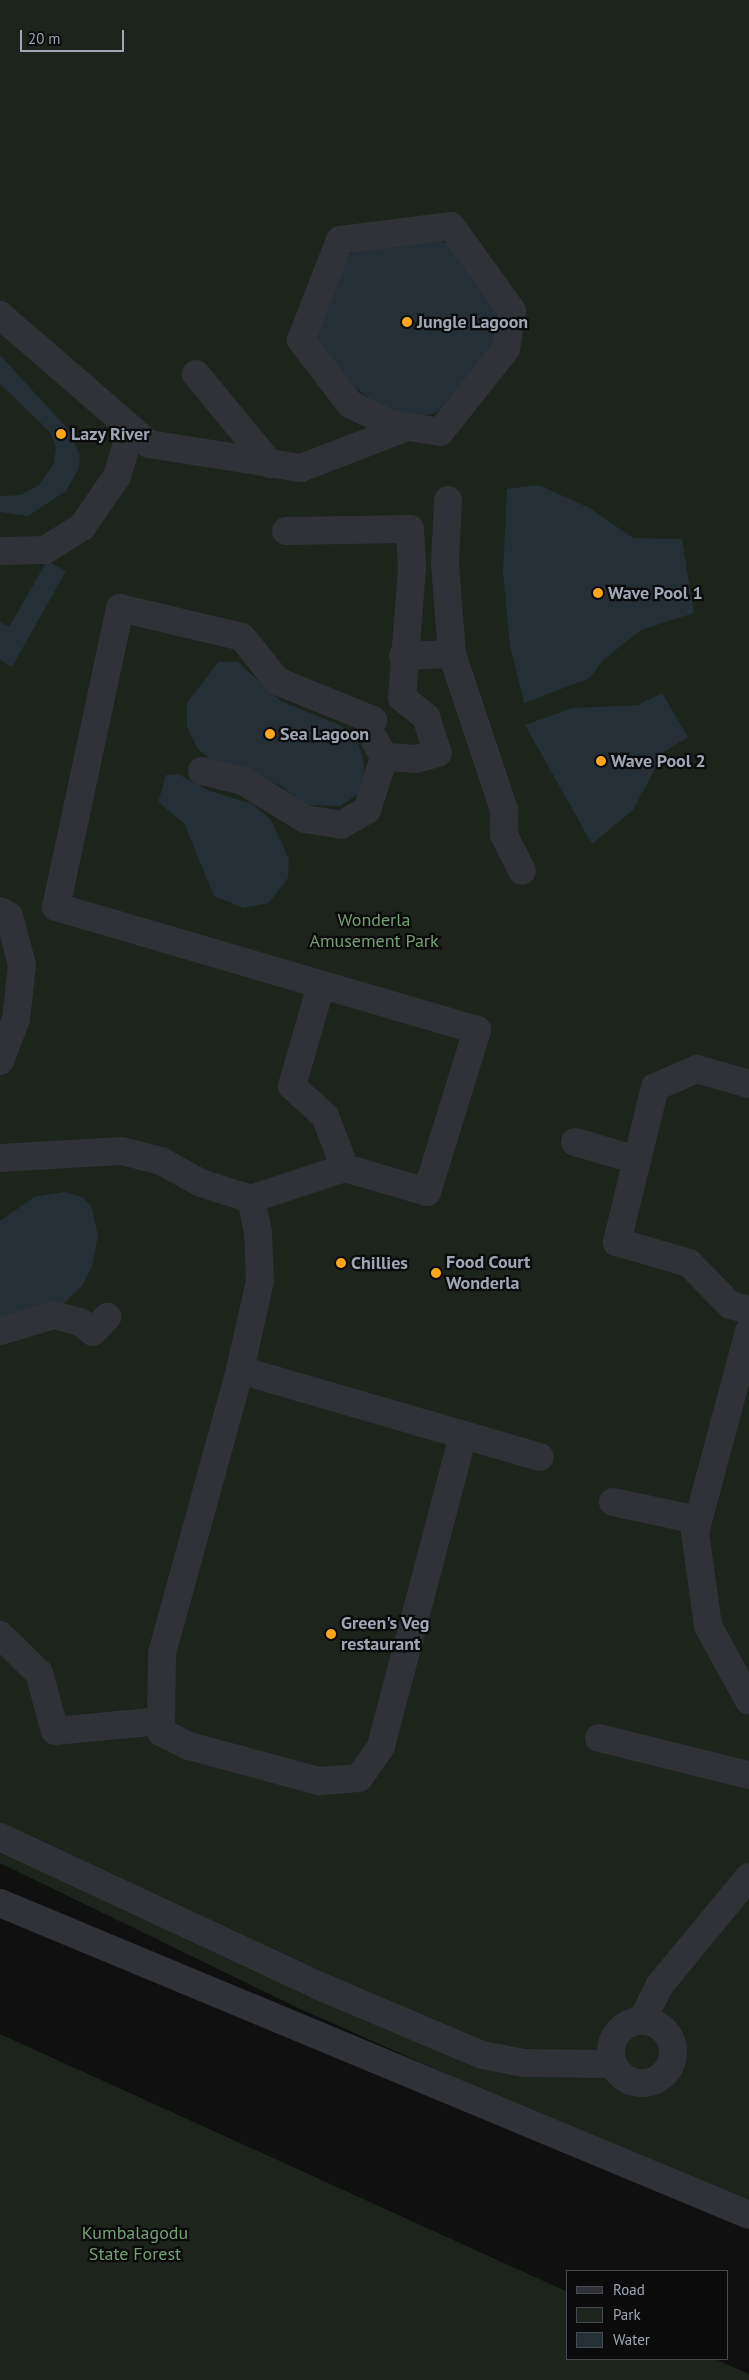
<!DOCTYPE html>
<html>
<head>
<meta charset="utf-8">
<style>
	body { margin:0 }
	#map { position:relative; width:749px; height:2380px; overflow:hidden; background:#101011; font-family:"PT Sans",sans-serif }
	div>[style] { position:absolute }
	.green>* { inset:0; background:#1c241c }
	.water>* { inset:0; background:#252f36 }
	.minor>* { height:28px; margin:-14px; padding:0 14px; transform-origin:14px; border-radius:14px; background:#303237 }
	.minor>.ring { margin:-14px; padding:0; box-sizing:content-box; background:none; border:28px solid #303237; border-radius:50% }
	.dots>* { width:14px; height:14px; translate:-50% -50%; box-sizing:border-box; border:2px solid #0b0b0c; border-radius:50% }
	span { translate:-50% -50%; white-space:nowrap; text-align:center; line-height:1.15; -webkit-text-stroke:4.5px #0b0b0c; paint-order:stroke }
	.poi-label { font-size:18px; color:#9fa6b4; font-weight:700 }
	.left { translate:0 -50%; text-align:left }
	.park-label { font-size:18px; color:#74a174 }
	.legend { position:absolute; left:566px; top:2270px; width:162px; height:90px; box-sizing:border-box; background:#0b0b0c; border:1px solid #46494f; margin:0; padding:6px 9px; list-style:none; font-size:15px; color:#9fa6b4 }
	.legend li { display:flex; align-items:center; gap:10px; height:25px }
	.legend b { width:25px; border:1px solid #46494f }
	.scale { position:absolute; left:20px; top:30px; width:104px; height:22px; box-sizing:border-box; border:2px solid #9fa6b4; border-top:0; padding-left:6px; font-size:15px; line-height:18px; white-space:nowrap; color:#9fa6b4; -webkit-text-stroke:4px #0b0b0c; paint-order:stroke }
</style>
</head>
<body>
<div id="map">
	<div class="green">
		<div style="clip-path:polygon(0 0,749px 0,749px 2200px,678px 2177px,296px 2007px,0 1863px)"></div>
		<div style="clip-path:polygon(0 2034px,568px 2292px,568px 2359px,715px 2359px,749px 2374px,749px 2380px,0 2380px)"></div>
	</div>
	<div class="water">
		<div style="clip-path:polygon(436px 239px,455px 247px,499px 310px,497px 344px,437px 412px,422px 417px,391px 415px,342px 377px,311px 337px,338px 265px,358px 248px)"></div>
		<div style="clip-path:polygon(0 355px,67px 428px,80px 455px,79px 468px,66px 491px,28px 516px,0 512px,0 496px,21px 495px,39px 485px,54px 463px,56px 446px,49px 431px,0 384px)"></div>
		<div style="clip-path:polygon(538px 485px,588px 507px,633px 538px,682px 539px,694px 613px,641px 630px,603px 660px,590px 678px,524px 703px,510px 647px,503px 572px,507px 489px)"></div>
		<div style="clip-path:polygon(47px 561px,66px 571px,12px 667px,0 660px,0 622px,9px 627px)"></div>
		<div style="clip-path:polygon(218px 662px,238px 662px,281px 701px,340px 725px,358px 742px,364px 763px,364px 779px,357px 795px,340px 806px,307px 805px,280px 785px,211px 760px,197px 748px,187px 726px,187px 703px)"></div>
		<div style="clip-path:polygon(662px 693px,688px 737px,664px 752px,633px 810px,592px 844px,525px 725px,572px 708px,638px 705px)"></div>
		<div style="clip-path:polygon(178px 774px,210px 791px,253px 804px,271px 820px,289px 859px,288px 878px,269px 903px,243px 908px,214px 896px,184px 823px,158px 802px,166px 775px)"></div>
		<div style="clip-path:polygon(64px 1192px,83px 1197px,92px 1208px,98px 1236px,92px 1267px,82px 1286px,60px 1307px,0 1329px,0 1221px,34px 1197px)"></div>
	</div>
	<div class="minor">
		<div style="left:451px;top:226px;width:105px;rotate:54.3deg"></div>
		<div style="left:512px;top:311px;width:38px;rotate:99deg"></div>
		<div style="left:506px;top:349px;width:106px;rotate:128.5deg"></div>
		<div style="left:440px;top:432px;width:50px;rotate:-170.7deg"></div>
		<div style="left:391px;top:424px;width:46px;rotate:-154deg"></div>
		<div style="left:350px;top:404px;width:81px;rotate:-127.4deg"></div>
		<div style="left:301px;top:340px;width:107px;rotate:-68.7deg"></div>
		<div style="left:340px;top:240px;width:112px;rotate:-7.2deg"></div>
		<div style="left:0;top:315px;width:197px;rotate:40.9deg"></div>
		<div style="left:149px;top:444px;width:154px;rotate:9deg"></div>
		<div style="left:301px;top:468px;width:114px;rotate:-21.1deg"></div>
		<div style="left:196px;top:374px;width:117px;rotate:50.6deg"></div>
		<div style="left:448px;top:500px;width:64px;rotate:92.7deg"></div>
		<div style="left:445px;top:564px;width:90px;rotate:85.6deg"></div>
		<div style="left:452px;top:654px;width:163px;rotate:71.5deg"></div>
		<div style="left:504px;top:809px;width:26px;rotate:90deg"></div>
		<div style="left:504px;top:835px;width:40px;rotate:63.4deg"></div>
		<div style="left:286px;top:531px;width:124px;rotate:-0.9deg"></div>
		<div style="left:410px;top:529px;width:39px;rotate:87deg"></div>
		<div style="left:412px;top:568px;width:130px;rotate:94.4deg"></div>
		<div style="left:402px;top:698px;width:31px;rotate:38deg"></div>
		<div style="left:426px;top:717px;width:38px;rotate:72deg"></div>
		<div style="left:438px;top:753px;width:23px;rotate:165deg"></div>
		<div style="left:416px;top:759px;width:32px;rotate:-176deg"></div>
		<div style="left:0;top:551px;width:45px;rotate:-1.3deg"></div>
		<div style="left:45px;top:550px;width:44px;rotate:-31.9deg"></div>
		<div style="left:82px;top:527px;width:62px;rotate:-55.5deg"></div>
		<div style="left:117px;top:476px;width:48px;rotate:-73.1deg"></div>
		<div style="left:403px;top:656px;width:49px;rotate:-2.3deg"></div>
		<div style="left:202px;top:771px;width:42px;rotate:13.7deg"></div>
		<div style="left:243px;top:781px;width:73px;rotate:31.5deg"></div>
		<div style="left:305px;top:819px;width:36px;rotate:9deg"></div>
		<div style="left:341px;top:825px;width:30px;rotate:-30deg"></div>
		<div style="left:367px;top:810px;width:56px;rotate:-72.2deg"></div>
		<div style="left:384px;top:757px;width:18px;rotate:-119deg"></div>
		<div style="left:0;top:911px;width:10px;rotate:29deg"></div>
		<div style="left:9px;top:916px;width:51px;rotate:75.1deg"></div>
		<div style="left:22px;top:965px;width:54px;rotate:96.3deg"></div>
		<div style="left:16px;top:1019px;width:45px;rotate:110.9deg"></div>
		<div style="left:321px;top:985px;width:105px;rotate:106deg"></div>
		<div style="left:292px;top:1086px;width:45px;rotate:42.3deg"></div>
		<div style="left:325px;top:1116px;width:56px;rotate:69deg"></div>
		<div style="left:345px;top:1168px;width:85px;rotate:16.3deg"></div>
		<div style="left:427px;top:1192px;width:170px;rotate:-72.8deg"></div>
		<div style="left:477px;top:1030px;width:439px;rotate:-163.7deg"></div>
		<div style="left:56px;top:907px;width:306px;rotate:-77.9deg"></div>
		<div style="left:120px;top:608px;width:125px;rotate:13.4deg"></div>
		<div style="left:242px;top:637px;width:56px;rotate:51.5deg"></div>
		<div style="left:277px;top:681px;width:104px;rotate:22.1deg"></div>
		<div style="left:749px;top:1084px;width:54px;rotate:-163.9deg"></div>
		<div style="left:697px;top:1069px;width:46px;rotate:156.8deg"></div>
		<div style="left:655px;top:1087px;width:160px;rotate:103.8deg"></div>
		<div style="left:617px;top:1242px;width:75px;rotate:16.3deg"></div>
		<div style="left:689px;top:1263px;width:59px;rotate:45.7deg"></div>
		<div style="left:730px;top:1305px;width:20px;rotate:15deg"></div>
		<div style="left:575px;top:1142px;width:65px;rotate:16.2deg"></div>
		<div style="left:0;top:1158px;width:122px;rotate:-3.3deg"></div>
		<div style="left:122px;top:1151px;width:40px;rotate:14.4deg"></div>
		<div style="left:161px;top:1161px;width:46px;rotate:28.8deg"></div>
		<div style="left:201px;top:1183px;width:52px;rotate:17.7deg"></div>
		<div style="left:251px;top:1199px;width:99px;rotate:-18.3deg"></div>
		<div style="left:251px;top:1199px;width:34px;rotate:78deg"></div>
		<div style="left:258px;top:1232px;width:49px;rotate:87.7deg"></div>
		<div style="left:260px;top:1281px;width:91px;rotate:102.7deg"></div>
		<div style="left:240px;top:1370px;width:294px;rotate:105.4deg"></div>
		<div style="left:162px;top:1653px;width:79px;rotate:90.7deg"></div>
		<div style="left:161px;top:1732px;width:31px;rotate:27deg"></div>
		<div style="left:189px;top:1746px;width:135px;rotate:15.1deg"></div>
		<div style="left:319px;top:1781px;width:40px;rotate:-4.3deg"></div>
		<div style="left:359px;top:1778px;width:39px;rotate:-55deg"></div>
		<div style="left:381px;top:1746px;width:322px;rotate:-75.2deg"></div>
		<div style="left:0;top:1331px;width:56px;rotate:-16.5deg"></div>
		<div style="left:54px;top:1315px;width:27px;rotate:15deg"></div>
		<div style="left:80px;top:1322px;width:16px;rotate:38deg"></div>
		<div style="left:93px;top:1332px;width:21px;rotate:-47deg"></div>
		<div style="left:749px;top:1331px;width:208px;rotate:105deg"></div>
		<div style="left:695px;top:1532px;width:95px;rotate:82.1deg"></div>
		<div style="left:708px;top:1626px;width:85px;rotate:61.3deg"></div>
		<div style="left:240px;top:1370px;width:312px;rotate:16.2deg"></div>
		<div style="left:613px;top:1502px;width:86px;rotate:12.1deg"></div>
		<div style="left:0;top:1635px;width:54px;rotate:44.3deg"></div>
		<div style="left:39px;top:1673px;width:60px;rotate:74.6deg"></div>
		<div style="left:55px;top:1731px;width:106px;rotate:-5.4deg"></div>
		<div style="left:599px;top:1738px;width:154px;rotate:13.9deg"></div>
		<div style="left:0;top:1837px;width:350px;rotate:25deg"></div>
		<div style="left:317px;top:1985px;width:179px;rotate:23deg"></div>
		<div style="left:482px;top:2055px;width:43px;rotate:10.8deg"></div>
		<div style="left:524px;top:2063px;width:89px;rotate:0.6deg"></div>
		<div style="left:0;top:1903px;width:811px;rotate:22.61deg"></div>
		<div style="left:642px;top:2020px;width:38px;rotate:-63deg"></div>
		<div style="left:659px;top:1986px;width:141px;rotate:-50.5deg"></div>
		<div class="ring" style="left:611px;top:2021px;width:34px;height:34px"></div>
	</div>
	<div class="dots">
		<div style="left:407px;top:322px;background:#ffa61a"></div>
		<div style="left:61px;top:434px;background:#ffa61a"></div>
		<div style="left:598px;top:593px;background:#ffa61a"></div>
		<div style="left:270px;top:734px;background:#ffa61a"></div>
		<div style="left:601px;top:761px;background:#ffa61a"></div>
		<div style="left:341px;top:1263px;background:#ffa61a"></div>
		<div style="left:436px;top:1273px;background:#ffa61a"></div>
		<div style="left:331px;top:1634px;background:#ffa61a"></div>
	</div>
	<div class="poi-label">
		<span class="left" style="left:417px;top:322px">Jungle Lagoon</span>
		<span class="left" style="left:71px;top:434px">Lazy River</span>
		<span class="left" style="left:608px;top:593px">Wave Pool 1</span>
		<span class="left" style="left:280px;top:734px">Sea Lagoon</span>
		<span class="left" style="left:611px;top:761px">Wave Pool 2</span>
		<span class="left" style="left:351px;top:1263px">Chillies</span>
		<span class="left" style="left:446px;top:1273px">Food Court<br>Wonderla</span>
		<span class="left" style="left:341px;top:1634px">Green's Veg<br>restaurant</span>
	</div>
	<div class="park-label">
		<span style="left:374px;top:931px">Wonderla<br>Amusement Park</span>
		<span style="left:135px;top:2244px">Kumbalagodu<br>State Forest</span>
	</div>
	<ul class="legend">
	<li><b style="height:6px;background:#303237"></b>Road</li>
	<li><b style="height:14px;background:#1c241c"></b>Park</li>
	<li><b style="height:14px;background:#252f36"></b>Water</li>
	</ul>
	<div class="scale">20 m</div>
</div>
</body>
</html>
